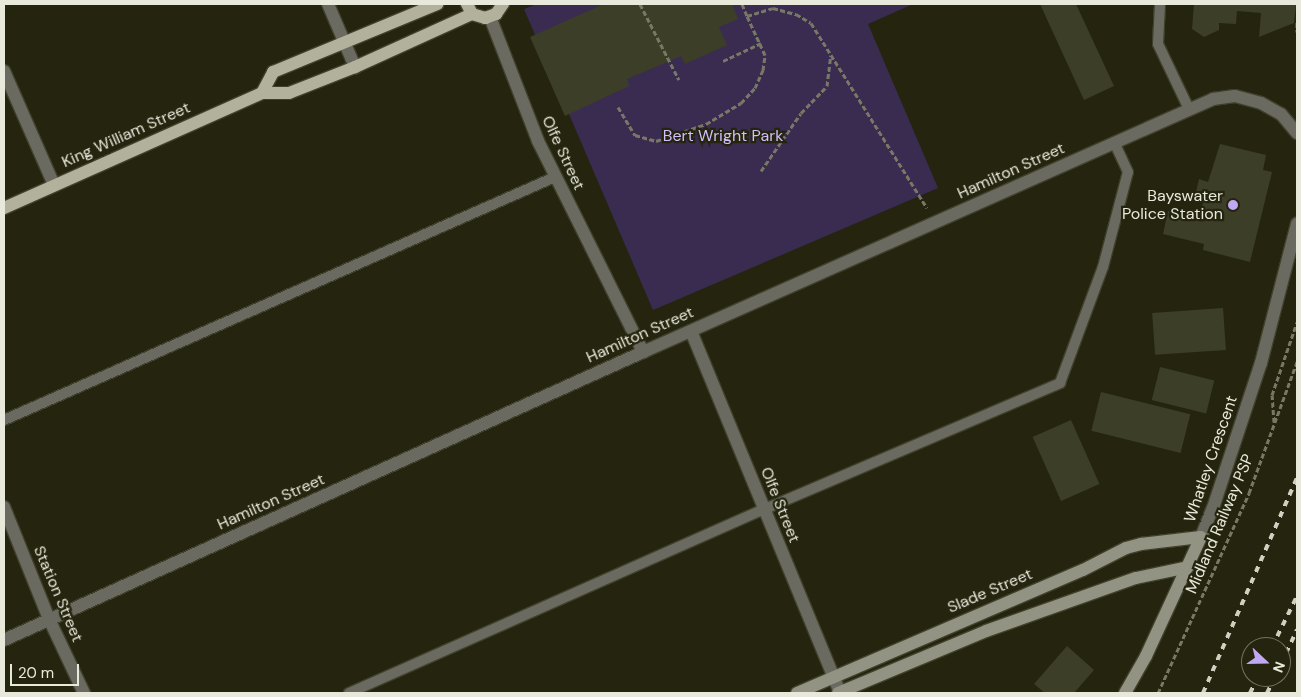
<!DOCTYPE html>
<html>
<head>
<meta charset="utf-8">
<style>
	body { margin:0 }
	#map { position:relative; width:1301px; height:697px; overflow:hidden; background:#25250f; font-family:"DM Sans",sans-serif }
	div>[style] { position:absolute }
	.green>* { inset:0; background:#3a2c51 }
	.building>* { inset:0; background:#3d3e27; transform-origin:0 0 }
	.path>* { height:3px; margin-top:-1.5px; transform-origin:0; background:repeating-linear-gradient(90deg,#787866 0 5px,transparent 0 7.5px) }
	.roads { filter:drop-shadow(1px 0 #40402c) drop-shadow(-1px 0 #40402c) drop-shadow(0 1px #40402c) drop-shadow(0 -1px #40402c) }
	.lane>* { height:10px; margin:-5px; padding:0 5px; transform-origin:5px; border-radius:5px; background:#6a6a60 }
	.street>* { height:12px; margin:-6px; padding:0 6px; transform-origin:6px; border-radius:6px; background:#6a6a60 }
	.secondary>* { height:12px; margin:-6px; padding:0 6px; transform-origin:6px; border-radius:6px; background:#929382 }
	.primary>* { height:12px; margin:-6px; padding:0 6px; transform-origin:6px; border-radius:6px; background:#b2b29c }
	.rail>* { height:4px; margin-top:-2px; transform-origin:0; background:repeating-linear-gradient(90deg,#d0d0c2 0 6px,transparent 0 12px) }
	.dots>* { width:14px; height:14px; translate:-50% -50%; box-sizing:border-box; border:2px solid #25250f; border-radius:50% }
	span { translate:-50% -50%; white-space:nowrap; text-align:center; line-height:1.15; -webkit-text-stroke:4.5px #25250f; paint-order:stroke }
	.street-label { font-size:16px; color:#e8e8db }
	.park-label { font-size:16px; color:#d3befe }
	.poi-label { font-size:16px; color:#e8e8db }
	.right { translate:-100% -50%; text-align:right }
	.frame { position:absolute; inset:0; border:5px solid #e8e8db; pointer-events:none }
	.north { position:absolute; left:1241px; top:637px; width:50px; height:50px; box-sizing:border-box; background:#25250f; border:1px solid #737361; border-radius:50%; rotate:111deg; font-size:14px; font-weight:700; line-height:20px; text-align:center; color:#e8e8db }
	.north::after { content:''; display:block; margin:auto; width:18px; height:22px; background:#c1a8f3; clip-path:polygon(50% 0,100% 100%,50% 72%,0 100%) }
	.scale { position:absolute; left:10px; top:664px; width:69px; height:22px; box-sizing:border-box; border:2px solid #e8e8db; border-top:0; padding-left:6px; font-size:15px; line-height:18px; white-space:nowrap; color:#e8e8db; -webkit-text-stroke:4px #25250f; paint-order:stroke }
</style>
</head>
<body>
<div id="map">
	<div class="green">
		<div style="clip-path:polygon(537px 4px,913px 4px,868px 24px,938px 188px,653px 310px,524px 9px)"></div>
	</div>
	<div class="building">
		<div style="clip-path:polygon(604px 4px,732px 4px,738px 19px,719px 27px,727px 45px,685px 64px,681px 56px,627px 79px,629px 86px,565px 116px,530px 37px)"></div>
		<div style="clip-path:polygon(1040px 4px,1076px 4px,1114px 86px,1084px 100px)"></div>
		<div style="clip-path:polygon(1194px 4px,1296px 4px,1294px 23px,1259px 37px,1261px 13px,1237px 11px,1236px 24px,1219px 23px,1219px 30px,1204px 37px,1192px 29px)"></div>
		<div style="clip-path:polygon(1220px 144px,1266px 155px,1263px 170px,1272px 172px,1250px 262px,1203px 250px,1204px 244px,1163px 234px,1168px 211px,1199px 218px,1204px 199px,1195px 196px,1199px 179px,1208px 182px)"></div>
		<div style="left:1223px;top:308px;width:42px;height:71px;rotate:86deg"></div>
		<div style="left:1160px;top:367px;width:56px;height:34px;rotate:14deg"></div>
		<div style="left:1101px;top:392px;width:92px;height:40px;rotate:14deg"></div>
		<div style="left:1071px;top:420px;width:70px;height:42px;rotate:66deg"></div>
		<div style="clip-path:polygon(1067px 646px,1094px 670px,1074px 693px,1045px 693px,1034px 684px)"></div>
	</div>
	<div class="path">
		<div style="left:640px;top:4px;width:85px;rotate:62.8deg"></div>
		<div style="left:742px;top:4px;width:13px;rotate:67deg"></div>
		<div style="left:747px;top:16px;width:27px;rotate:-17deg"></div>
		<div style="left:773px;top:8px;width:24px;rotate:15deg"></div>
		<div style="left:796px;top:14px;width:17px;rotate:31deg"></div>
		<div style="left:811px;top:23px;width:218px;rotate:57.9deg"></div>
		<div style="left:1297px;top:22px;width:10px;rotate:90deg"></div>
		<div style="left:723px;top:61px;width:42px;rotate:-25.3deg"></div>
		<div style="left:618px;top:107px;width:33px;rotate:59deg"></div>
		<div style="left:635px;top:135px;width:22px;rotate:16deg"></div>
		<div style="left:656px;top:141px;width:53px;rotate:-18.8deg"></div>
		<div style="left:706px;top:124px;width:41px;rotate:-31deg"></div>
		<div style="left:741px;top:103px;width:21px;rotate:-47deg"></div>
		<div style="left:755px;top:88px;width:20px;rotate:-66deg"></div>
		<div style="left:763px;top:70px;width:15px;rotate:-82deg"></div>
		<div style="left:765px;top:55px;width:43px;rotate:-114.8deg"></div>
		<div style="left:761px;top:171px;width:70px;rotate:-55.4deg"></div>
		<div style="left:801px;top:113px;width:37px;rotate:-46deg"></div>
		<div style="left:827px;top:86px;width:31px;rotate:-83deg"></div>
		<div style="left:1274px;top:422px;width:27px;rotate:-94deg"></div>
		<div style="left:1272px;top:395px;width:77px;rotate:-71.1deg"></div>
		<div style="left:1158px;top:693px;width:220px;rotate:-65.5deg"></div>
		<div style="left:1249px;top:493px;width:140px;rotate:-69.9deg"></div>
	</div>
	<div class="roads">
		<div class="lane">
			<div style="left:1160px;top:4px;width:40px;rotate:92.9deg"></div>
			<div style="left:1158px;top:44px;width:72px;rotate:64.5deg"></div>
			<div style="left:4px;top:420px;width:602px;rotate:-23.8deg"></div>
			<div style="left:349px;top:693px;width:455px;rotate:-23.9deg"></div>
			<div style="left:765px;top:509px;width:321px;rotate:-23.1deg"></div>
			<div style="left:1060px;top:383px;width:124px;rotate:-69.7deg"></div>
			<div style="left:1103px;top:267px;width:98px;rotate:-75.3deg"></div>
			<div style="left:1128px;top:172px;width:31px;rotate:-115deg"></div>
		</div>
		<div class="street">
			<div style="left:328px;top:4px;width:69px;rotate:66.8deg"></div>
			<div style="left:490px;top:17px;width:133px;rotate:68.8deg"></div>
			<div style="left:538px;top:141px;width:236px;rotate:63.5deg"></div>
			<div style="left:4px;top:71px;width:124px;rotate:66.3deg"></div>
			<div style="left:691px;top:331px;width:391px;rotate:67.6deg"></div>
			<div style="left:4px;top:507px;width:121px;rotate:68.1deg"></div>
			<div style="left:49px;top:619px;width:82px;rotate:64.7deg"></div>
			<div style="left:1201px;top:537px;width:31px;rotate:-68deg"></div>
			<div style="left:1213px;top:508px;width:153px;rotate:-71.7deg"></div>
			<div style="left:1261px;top:363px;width:144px;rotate:-75.5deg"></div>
			<div style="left:4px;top:640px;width:701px;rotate:-24.26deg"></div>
			<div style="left:643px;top:352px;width:624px;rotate:-23.93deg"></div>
			<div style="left:1213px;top:99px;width:22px;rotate:-8deg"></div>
			<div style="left:1235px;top:96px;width:27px;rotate:15deg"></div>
			<div style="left:1261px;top:103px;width:23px;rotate:29deg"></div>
			<div style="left:1281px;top:114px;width:25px;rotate:50deg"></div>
		</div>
		<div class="secondary">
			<div style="left:797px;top:693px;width:311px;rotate:-23.3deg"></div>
			<div style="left:1083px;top:570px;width:48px;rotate:-27.1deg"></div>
			<div style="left:1126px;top:548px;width:16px;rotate:-15deg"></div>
			<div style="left:1141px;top:544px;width:60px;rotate:-6.7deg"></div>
			<div style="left:838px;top:693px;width:160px;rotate:-22.7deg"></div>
			<div style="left:986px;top:631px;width:159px;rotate:-19.5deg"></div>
			<div style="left:1136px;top:578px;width:53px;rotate:-11.9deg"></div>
			<div style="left:1125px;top:693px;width:43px;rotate:-60.4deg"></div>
			<div style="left:1146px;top:656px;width:131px;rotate:-65.2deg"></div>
		</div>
		<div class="primary">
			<div style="left:467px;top:4px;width:11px;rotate:63deg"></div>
			<div style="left:472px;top:14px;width:14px;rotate:17deg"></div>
			<div style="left:485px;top:18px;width:12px;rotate:-20deg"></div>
			<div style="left:496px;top:14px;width:12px;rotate:-55deg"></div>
			<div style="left:262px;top:93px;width:24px;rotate:-62deg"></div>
			<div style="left:273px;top:72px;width:178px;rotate:-22.5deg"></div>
			<div style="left:4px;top:208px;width:282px;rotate:-24deg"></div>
			<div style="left:262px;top:93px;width:27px"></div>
			<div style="left:289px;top:93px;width:71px;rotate:-21.5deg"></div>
			<div style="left:355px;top:67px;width:128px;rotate:-24.4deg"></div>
		</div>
	</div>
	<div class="rail">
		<div style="left:1272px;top:647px;width:57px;rotate:-63.9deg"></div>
		<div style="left:1281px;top:664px;width:38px;rotate:-65deg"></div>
		<div style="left:1203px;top:693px;width:235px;rotate:-66.4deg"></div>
		<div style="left:1250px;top:693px;width:18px;rotate:-63deg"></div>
		<div style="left:1267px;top:693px;width:18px;rotate:-63deg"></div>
	</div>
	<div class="dots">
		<div style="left:1233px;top:205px;background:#c1a8f3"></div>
	</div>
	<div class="street-label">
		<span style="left:126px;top:135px;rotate:-24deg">King William Street</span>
		<span style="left:563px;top:153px;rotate:65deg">Olfe Street</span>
		<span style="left:1011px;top:171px;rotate:-24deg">Hamilton Street</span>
		<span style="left:640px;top:335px;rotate:-24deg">Hamilton Street</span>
		<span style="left:1211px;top:459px;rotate:-71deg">Whatley Crescent</span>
		<span style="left:271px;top:502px;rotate:-24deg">Hamilton Street</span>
		<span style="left:780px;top:505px;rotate:68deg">Olfe Street</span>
		<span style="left:1220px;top:524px;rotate:-67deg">Midland Railway PSP</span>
		<span style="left:990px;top:591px;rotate:-23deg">Slade Street</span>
		<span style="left:58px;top:594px;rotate:67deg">Station Street</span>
	</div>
	<div class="park-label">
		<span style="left:723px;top:136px">Bert Wright Park</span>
	</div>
	<div class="poi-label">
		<span class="right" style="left:1223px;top:205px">Bayswater<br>Police Station</span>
	</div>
	<div class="frame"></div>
	<div class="north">N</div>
	<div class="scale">20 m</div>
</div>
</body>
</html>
